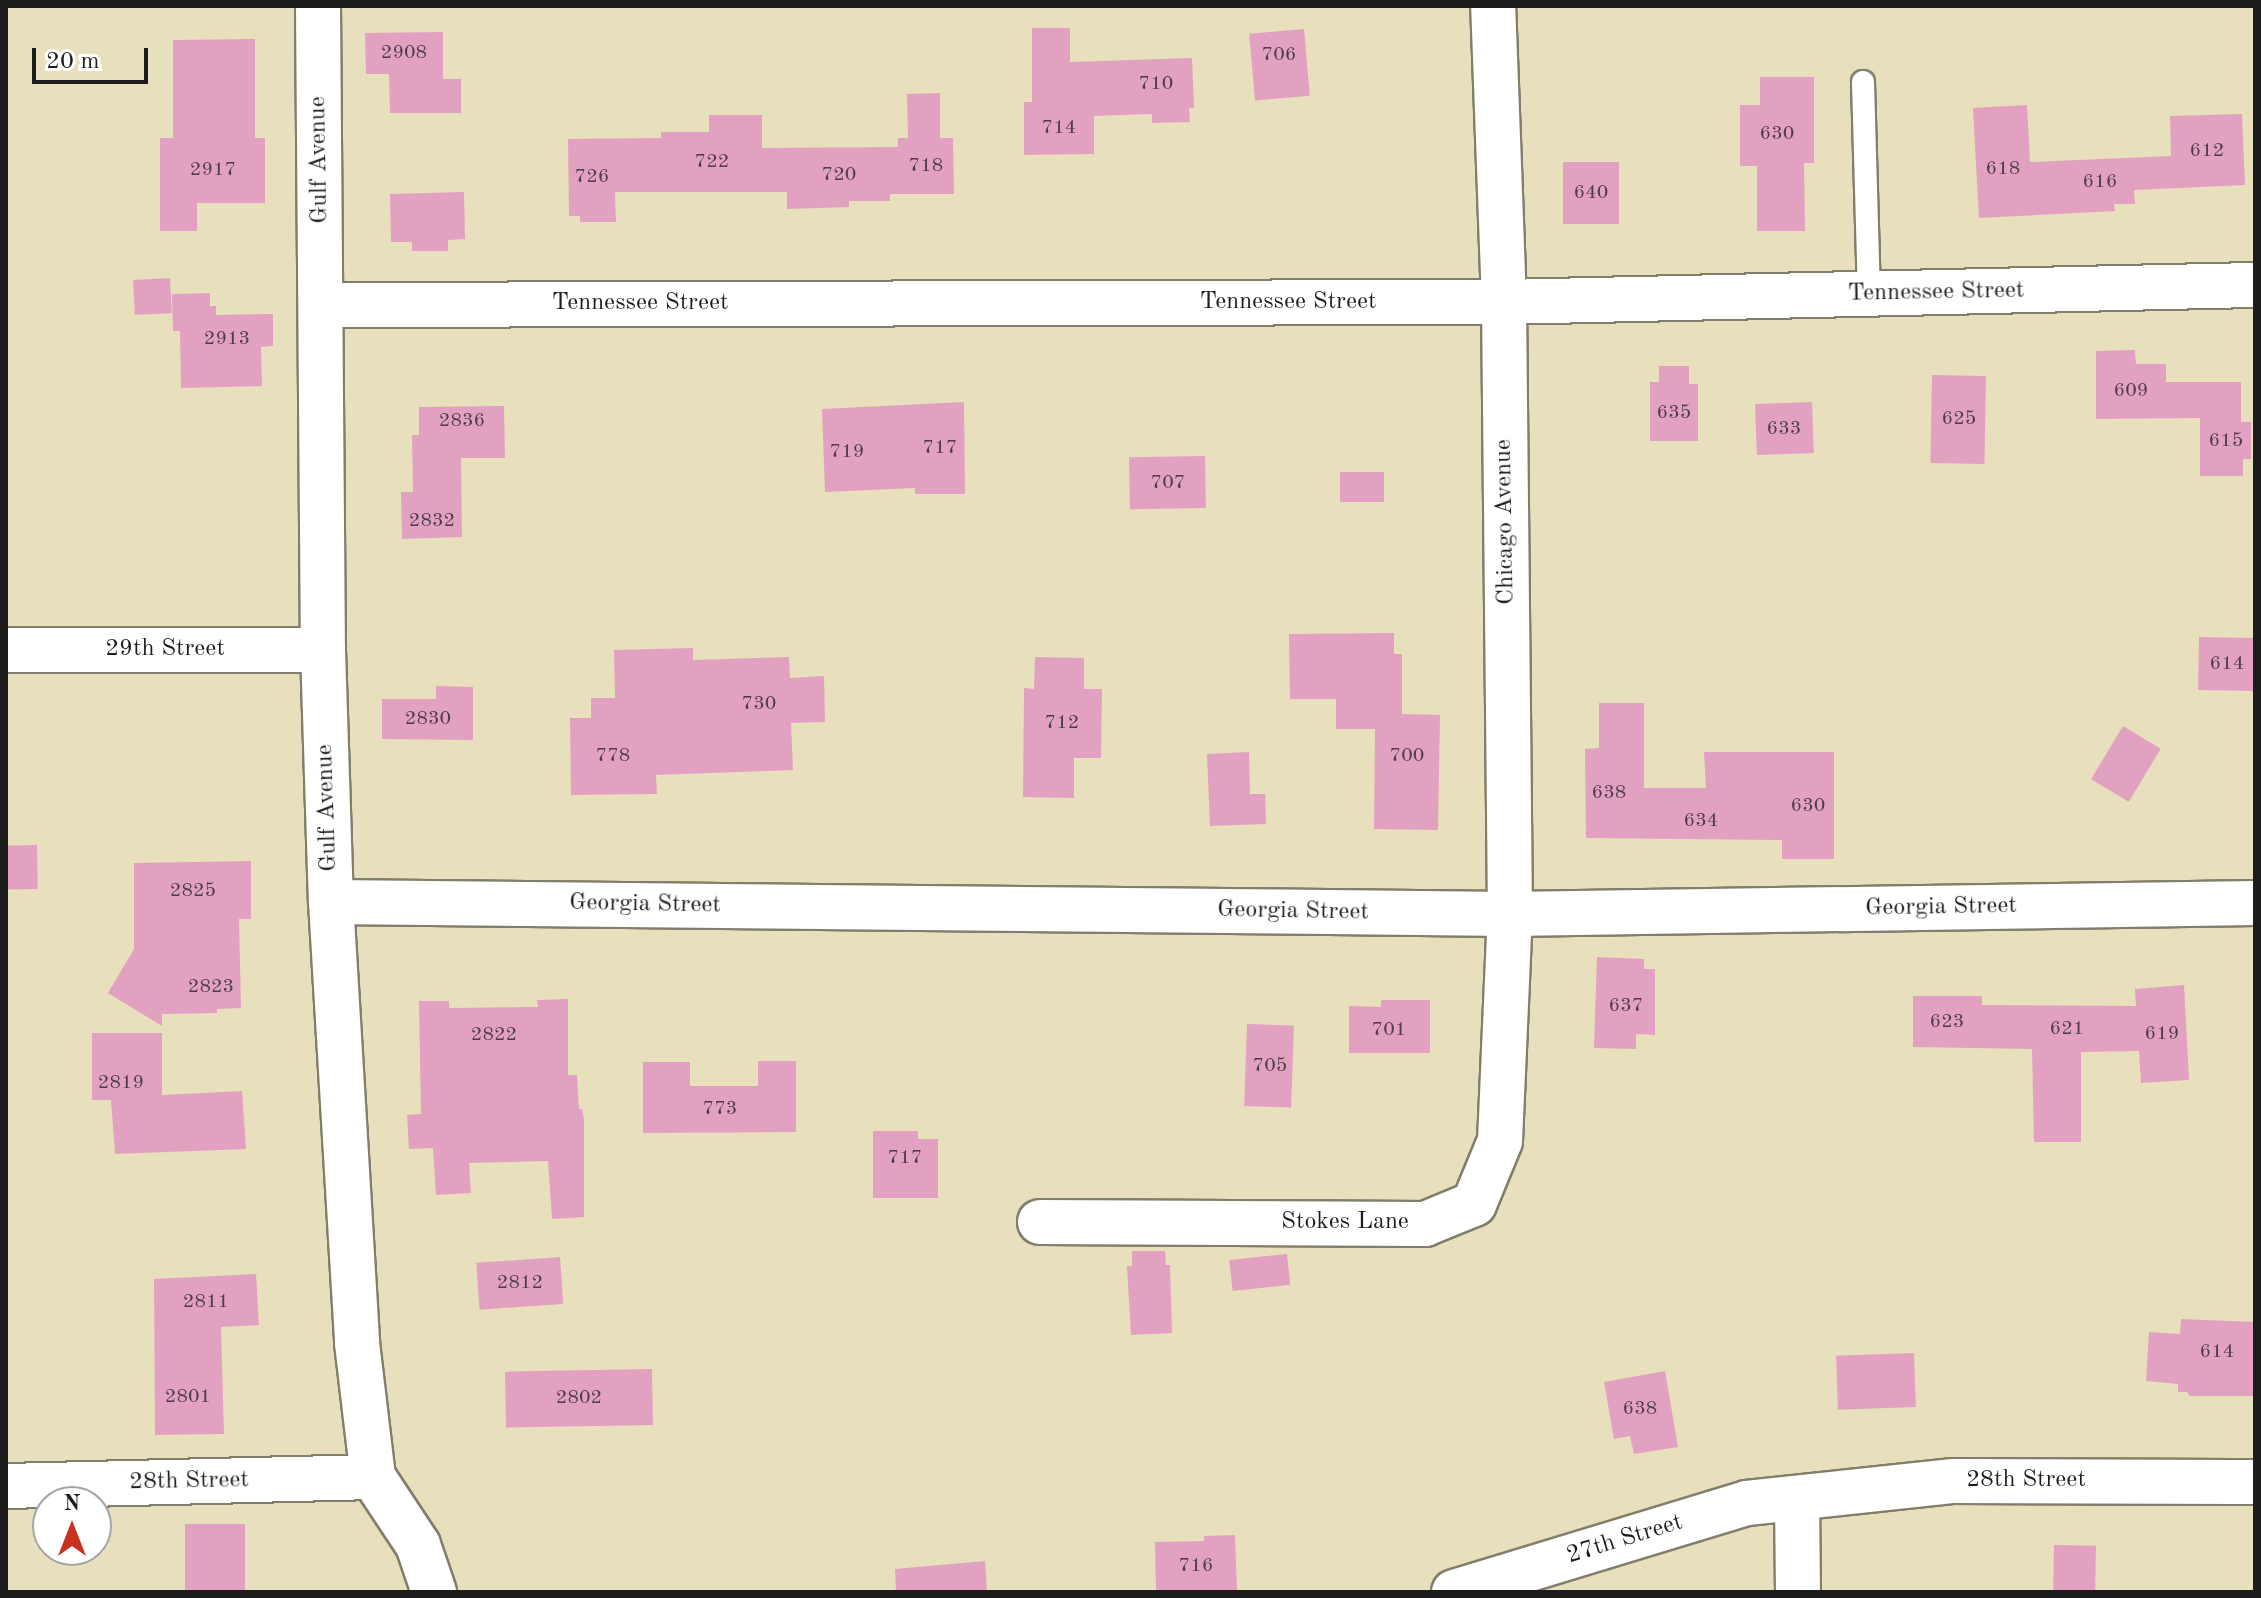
<!DOCTYPE html>
<html>
<head>
<meta charset="utf-8">
<style>
	body { margin:0 }
	#map { position:relative; width:2261px; height:1598px; overflow:hidden; background:#e8e0bc; font-family:"Old Standard TT",serif }
	div>[style] { position:absolute }
	.building>* { inset:0; background:#e2a1c0; transform-origin:0 0 }
	.roads { filter:drop-shadow(2px 0 #827e6c) drop-shadow(-2px 0 #827e6c) drop-shadow(0 2px #827e6c) drop-shadow(0 -2px #827e6c) }
	.service>* { height:22px; margin:-11px; padding:0 11px; transform-origin:11px; border-radius:11px; background:#fff }
	.minor>* { height:44px; margin:-22px; padding:0 22px; transform-origin:22px; border-radius:22px; background:#fff }
	.tertiary>* { height:44px; margin:-22px; padding:0 22px; transform-origin:22px; border-radius:22px; background:#fff }
	span { translate:-50% -50%; white-space:nowrap; text-align:center; line-height:1.15; -webkit-text-stroke:8px #fff; paint-order:stroke }
	.number-label { font-size:20px; color:#4e3d45 }
	.number-label span { -webkit-text-stroke-width:0 }
	.street-label { font-size:24px; color:#1c1c1c }
	.frame { position:absolute; inset:0; border:8px solid #1c1c1c; pointer-events:none }
	.north { position:absolute; left:32px; top:1486px; width:80px; height:80px; box-sizing:border-box; background:#fff; border:2px solid #a4a4a4; border-radius:50%; rotate:0deg; font-size:22px; font-weight:700; line-height:32px; text-align:center; color:#1c1c1c }
	.north::after { content:''; display:block; margin:auto; width:28px; height:36px; background:#c8321e; clip-path:polygon(50% 0,100% 100%,50% 72%,0 100%) }
	.scale { position:absolute; left:32px; top:48px; width:116px; height:36px; box-sizing:border-box; border:4px solid #1c1c1c; border-top:0; padding-left:10px; font-size:24px; line-height:28px; white-space:nowrap; color:#1c1c1c; -webkit-text-stroke:6px #fff; paint-order:stroke }
</style>
</head>
<body>
<div id="map">
	<div class="building">
		<div style="clip-path:polygon(1032px 28px,1070px 28px,1070px 62px,1192px 58px,1194px 108px,1189px 108px,1190px 122px,1152px 123px,1152px 114px,1094px 116px,1094px 154px,1024px 155px,1024px 102px,1032px 102px)"></div>
		<div style="left:1304px;top:29px;width:67px;height:55px;rotate:85deg"></div>
		<div style="clip-path:polygon(443px 32px,443px 79px,461px 79px,461px 113px,390px 113px,389px 74px,366px 74px,365px 33px)"></div>
		<div style="clip-path:polygon(255px 39px,255px 138px,265px 138px,265px 203px,197px 203px,197px 231px,160px 231px,160px 138px,173px 138px,173px 40px)"></div>
		<div style="clip-path:polygon(1760px 77px,1814px 77px,1814px 163px,1804px 163px,1805px 231px,1757px 231px,1757px 166px,1740px 166px,1740px 105px,1760px 105px)"></div>
		<div style="clip-path:polygon(940px 93px,940px 138px,953px 138px,954px 194px,890px 194px,890px 201px,849px 201px,849px 207px,787px 209px,787px 192px,615px 192px,616px 222px,580px 222px,580px 216px,569px 216px,568px 139px,661px 138px,661px 132px,709px 132px,709px 115px,762px 115px,762px 148px,898px 147px,898px 138px,908px 138px,907px 94px)"></div>
		<div style="clip-path:polygon(2027px 105px,2030px 162px,2171px 156px,2170px 116px,2242px 114px,2245px 185px,2134px 190px,2135px 204px,2114px 204px,2115px 211px,1979px 218px,1973px 108px)"></div>
		<div style="left:1563px;top:162px;width:56px;height:62px"></div>
		<div style="clip-path:polygon(464px 192px,465px 239px,448px 240px,448px 251px,412px 251px,412px 242px,391px 242px,390px 194px)"></div>
		<div style="left:170px;top:278px;width:35px;height:37px;rotate:87deg"></div>
		<div style="clip-path:polygon(210px 293px,210px 306px,216px 306px,216px 315px,273px 314px,273px 346px,261px 347px,262px 386px,181px 388px,180px 331px,173px 331px,172px 294px)"></div>
		<div style="clip-path:polygon(2135px 350px,2136px 364px,2166px 364px,2166px 382px,2241px 382px,2241px 422px,2251px 422px,2251px 459px,2243px 459px,2243px 476px,2200px 476px,2200px 418px,2096px 419px,2096px 351px)"></div>
		<div style="clip-path:polygon(1659px 366px,1689px 366px,1689px 384px,1698px 384px,1698px 441px,1650px 441px,1650px 382px,1659px 382px)"></div>
		<div style="left:1932px;top:375px;width:54px;height:88px;rotate:1deg"></div>
		<div style="clip-path:polygon(964px 402px,965px 494px,915px 494px,915px 488px,825px 492px,822px 409px)"></div>
		<div style="left:1812px;top:402px;width:51px;height:57px;rotate:88deg"></div>
		<div style="clip-path:polygon(504px 406px,505px 458px,461px 458px,462px 537px,402px 539px,401px 492px,413px 492px,412px 435px,419px 435px,419px 407px)"></div>
		<div style="left:1205px;top:456px;width:52px;height:76px;rotate:89deg"></div>
		<div style="left:1340px;top:472px;width:44px;height:30px"></div>
		<div style="clip-path:polygon(1394px 633px,1394px 654px,1402px 654px,1402px 714px,1440px 715px,1438px 830px,1374px 829px,1375px 729px,1336px 729px,1336px 699px,1290px 699px,1289px 634px)"></div>
		<div style="left:2199px;top:637px;width:56px;height:53px;rotate:1deg"></div>
		<div style="clip-path:polygon(693px 648px,693px 660px,789px 657px,790px 678px,824px 676px,825px 722px,791px 723px,793px 770px,656px 775px,657px 794px,571px 795px,570px 718px,591px 718px,591px 698px,615px 698px,614px 650px)"></div>
		<div style="clip-path:polygon(1035px 657px,1084px 658px,1084px 689px,1102px 689px,1101px 758px,1074px 758px,1074px 798px,1023px 797px,1024px 688px,1034px 689px)"></div>
		<div style="clip-path:polygon(436px 686px,473px 687px,473px 740px,382px 739px,382px 699px,436px 699px)"></div>
		<div style="clip-path:polygon(1599px 703px,1644px 703px,1644px 788px,1706px 788px,1704px 752px,1834px 752px,1834px 859px,1782px 859px,1782px 840px,1586px 838px,1585px 749px,1599px 748px)"></div>
		<div style="left:2123px;top:726px;width:44px;height:62px;rotate:31deg"></div>
		<div style="clip-path:polygon(1249px 752px,1250px 794px,1265px 794px,1266px 824px,1210px 826px,1207px 754px)"></div>
		<div style="left:37px;top:845px;width:44px;height:31px;rotate:89deg"></div>
		<div style="clip-path:polygon(251px 861px,251px 919px,239px 919px,241px 1008px,217px 1009px,217px 1013px,162px 1014px,162px 1026px,108px 993px,134px 949px,134px 863px)"></div>
		<div style="clip-path:polygon(1597px 957px,1644px 959px,1644px 969px,1655px 969px,1655px 1035px,1636px 1034px,1636px 1049px,1594px 1048px)"></div>
		<div style="clip-path:polygon(2184px 985px,2189px 1080px,2141px 1083px,2139px 1051px,2081px 1052px,2081px 1142px,2034px 1142px,2032px 1049px,1913px 1047px,1913px 996px,1982px 996px,1982px 1005px,2136px 1006px,2135px 989px)"></div>
		<div style="clip-path:polygon(568px 999px,568px 1075px,577px 1075px,579px 1109px,582px 1109px,584px 1119px,584px 1217px,552px 1219px,548px 1161px,469px 1163px,471px 1193px,436px 1195px,433px 1148px,409px 1149px,407px 1115px,421px 1114px,419px 1001px,449px 1001px,449px 1008px,538px 1007px,537px 1000px)"></div>
		<div style="clip-path:polygon(1381px 1000px,1430px 1000px,1430px 1053px,1349px 1053px,1349px 1006px,1381px 1007px)"></div>
		<div style="left:1247px;top:1024px;width:47px;height:82px;rotate:2deg"></div>
		<div style="clip-path:polygon(92px 1033px,162px 1033px,162px 1095px,242px 1091px,246px 1149px,115px 1154px,111px 1100px,92px 1100px)"></div>
		<div style="clip-path:polygon(758px 1061px,796px 1061px,796px 1132px,643px 1133px,643px 1062px,690px 1062px,690px 1086px,758px 1086px)"></div>
		<div style="clip-path:polygon(873px 1131px,918px 1131px,918px 1139px,938px 1139px,938px 1198px,873px 1198px)"></div>
		<div style="clip-path:polygon(1132px 1251px,1165px 1251px,1166px 1265px,1170px 1265px,1172px 1333px,1131px 1335px,1127px 1266px,1132px 1266px)"></div>
		<div style="left:1287px;top:1254px;width:31px;height:58px;rotate:84deg"></div>
		<div style="left:560px;top:1257px;width:47px;height:84px;rotate:86deg"></div>
		<div style="clip-path:polygon(256px 1274px,259px 1325px,221px 1327px,224px 1434px,155px 1435px,154px 1279px)"></div>
		<div style="clip-path:polygon(2181px 1319px,2255px 1322px,2255px 1396px,2190px 1396px,2187px 1392px,2178px 1392px,2178px 1384px,2146px 1381px,2149px 1332px,2180px 1334px)"></div>
		<div style="left:1914px;top:1353px;width:54px;height:78px;rotate:88deg"></div>
		<div style="left:652px;top:1369px;width:56px;height:147px;rotate:89deg"></div>
		<div style="clip-path:polygon(1665px 1371px,1678px 1447px,1634px 1454px,1630px 1436px,1614px 1439px,1604px 1382px)"></div>
		<div style="left:185px;top:1524px;width:60px;height:68px"></div>
		<div style="clip-path:polygon(1235px 1535px,1237px 1592px,1156px 1591px,1155px 1542px,1204px 1541px,1204px 1536px)"></div>
		<div style="left:2054px;top:1545px;width:42px;height:47px;rotate:1deg"></div>
		<div style="clip-path:polygon(985px 1561px,987px 1592px,896px 1592px,895px 1569px)"></div>
	</div>
	<div class="roads">
		<div class="service">
			<div style="left:1863px;top:82px;width:212px;rotate:88.4deg"></div>
		</div>
		<div class="minor">
			<div style="left:318px;top:6px;width:644px;rotate:89.56deg"></div>
			<div style="left:323px;top:650px;width:252px;rotate:88.2deg"></div>
			<div style="left:331px;top:902px;width:442px;rotate:86.6deg"></div>
			<div style="left:357px;top:1343px;width:135px;rotate:83.2deg"></div>
			<div style="left:321px;top:305px;width:1183px;rotate:-0.15deg"></div>
			<div style="left:1504px;top:302px;width:751px;rotate:-1.3deg"></div>
			<div style="left:6px;top:650px;width:317px"></div>
			<div style="left:331px;top:902px;width:1179px;rotate:0.58deg"></div>
			<div style="left:1510px;top:914px;width:745px;rotate:-0.85deg"></div>
			<div style="left:1040px;top:1222px;width:385px;rotate:0.3deg"></div>
			<div style="left:1425px;top:1224px;width:53px;rotate:-22.2deg"></div>
			<div style="left:1474px;top:1204px;width:68px;rotate:-67.6deg"></div>
			<div style="left:1500px;top:1141px;width:227px;rotate:-87.5deg"></div>
			<div style="left:1510px;top:914px;width:612px;rotate:-90.56deg"></div>
			<div style="left:1504px;top:302px;width:296px;rotate:-92.1deg"></div>
			<div style="left:1797px;top:1498px;width:94px;rotate:89.4deg"></div>
			<div style="left:1454px;top:1592px;width:306px;rotate:-16.9deg"></div>
			<div style="left:1747px;top:1503px;width:208px;rotate:-6.1deg"></div>
			<div style="left:1954px;top:1481px;width:301px;rotate:0.2deg"></div>
		</div>
		<div class="tertiary">
			<div style="left:6px;top:1486px;width:367px;rotate:-1.4deg"></div>
			<div style="left:373px;top:1477px;width:82px;rotate:56.5deg"></div>
			<div style="left:418px;top:1545px;width:50px;rotate:71.2deg"></div>
		</div>
	</div>
	<div class="number-label">
		<span style="left:404px;top:53px">2908</span>
		<span style="left:1279px;top:55px">706</span>
		<span style="left:1156px;top:84px">710</span>
		<span style="left:1059px;top:128px">714</span>
		<span style="left:1777px;top:134px">630</span>
		<span style="left:2207px;top:151px">612</span>
		<span style="left:712px;top:162px">722</span>
		<span style="left:926px;top:166px">718</span>
		<span style="left:2003px;top:169px">618</span>
		<span style="left:213px;top:170px">2917</span>
		<span style="left:839px;top:175px">720</span>
		<span style="left:592px;top:177px">726</span>
		<span style="left:2100px;top:182px">616</span>
		<span style="left:1591px;top:193px">640</span>
		<span style="left:227px;top:339px">2913</span>
		<span style="left:2131px;top:391px">609</span>
		<span style="left:1674px;top:413px">635</span>
		<span style="left:1959px;top:419px">625</span>
		<span style="left:462px;top:421px">2836</span>
		<span style="left:1784px;top:429px">633</span>
		<span style="left:2226px;top:441px">615</span>
		<span style="left:940px;top:448px">717</span>
		<span style="left:847px;top:452px">719</span>
		<span style="left:1168px;top:483px">707</span>
		<span style="left:432px;top:521px">2832</span>
		<span style="left:2227px;top:664px">614</span>
		<span style="left:759px;top:704px">730</span>
		<span style="left:428px;top:719px">2830</span>
		<span style="left:1062px;top:723px">712</span>
		<span style="left:613px;top:756px">778</span>
		<span style="left:1407px;top:756px">700</span>
		<span style="left:1609px;top:793px">638</span>
		<span style="left:1808px;top:806px">630</span>
		<span style="left:1701px;top:821px">634</span>
		<span style="left:193px;top:891px">2825</span>
		<span style="left:211px;top:987px">2823</span>
		<span style="left:1626px;top:1006px">637</span>
		<span style="left:1947px;top:1022px">623</span>
		<span style="left:2067px;top:1029px">621</span>
		<span style="left:1389px;top:1030px">701</span>
		<span style="left:2162px;top:1034px">619</span>
		<span style="left:494px;top:1035px">2822</span>
		<span style="left:1270px;top:1066px">705</span>
		<span style="left:121px;top:1083px">2819</span>
		<span style="left:720px;top:1109px">773</span>
		<span style="left:905px;top:1158px">717</span>
		<span style="left:520px;top:1283px">2812</span>
		<span style="left:206px;top:1302px">2811</span>
		<span style="left:2217px;top:1352px">614</span>
		<span style="left:188px;top:1397px">2801</span>
		<span style="left:579px;top:1398px">2802</span>
		<span style="left:1640px;top:1409px">638</span>
		<span style="left:1196px;top:1566px">716</span>
	</div>
	<div class="street-label">
		<span style="left:320px;top:160px;rotate:-91deg">Gulf Avenue</span>
		<span style="left:1936px;top:293px;rotate:-1deg">Tennessee Street</span>
		<span style="left:1288px;top:303px">Tennessee Street</span>
		<span style="left:640px;top:304px">Tennessee Street</span>
		<span style="left:1506px;top:522px;rotate:-91deg">Chicago Avenue</span>
		<span style="left:165px;top:650px">29th Street</span>
		<span style="left:328px;top:808px;rotate:-92deg">Gulf Avenue</span>
		<span style="left:645px;top:905px;rotate:1deg">Georgia Street</span>
		<span style="left:1941px;top:908px;rotate:-1deg">Georgia Street</span>
		<span style="left:1293px;top:912px;rotate:1deg">Georgia Street</span>
		<span style="left:1345px;top:1223px">Stokes Lane</span>
		<span style="left:2026px;top:1481px">28th Street</span>
		<span style="left:189px;top:1482px;rotate:-1deg">28th Street</span>
		<span style="left:1625px;top:1540px;rotate:-17deg">27th Street</span>
	</div>
	<div class="frame"></div>
	<div class="north">N</div>
	<div class="scale">20 m</div>
</div>
</body>
</html>
